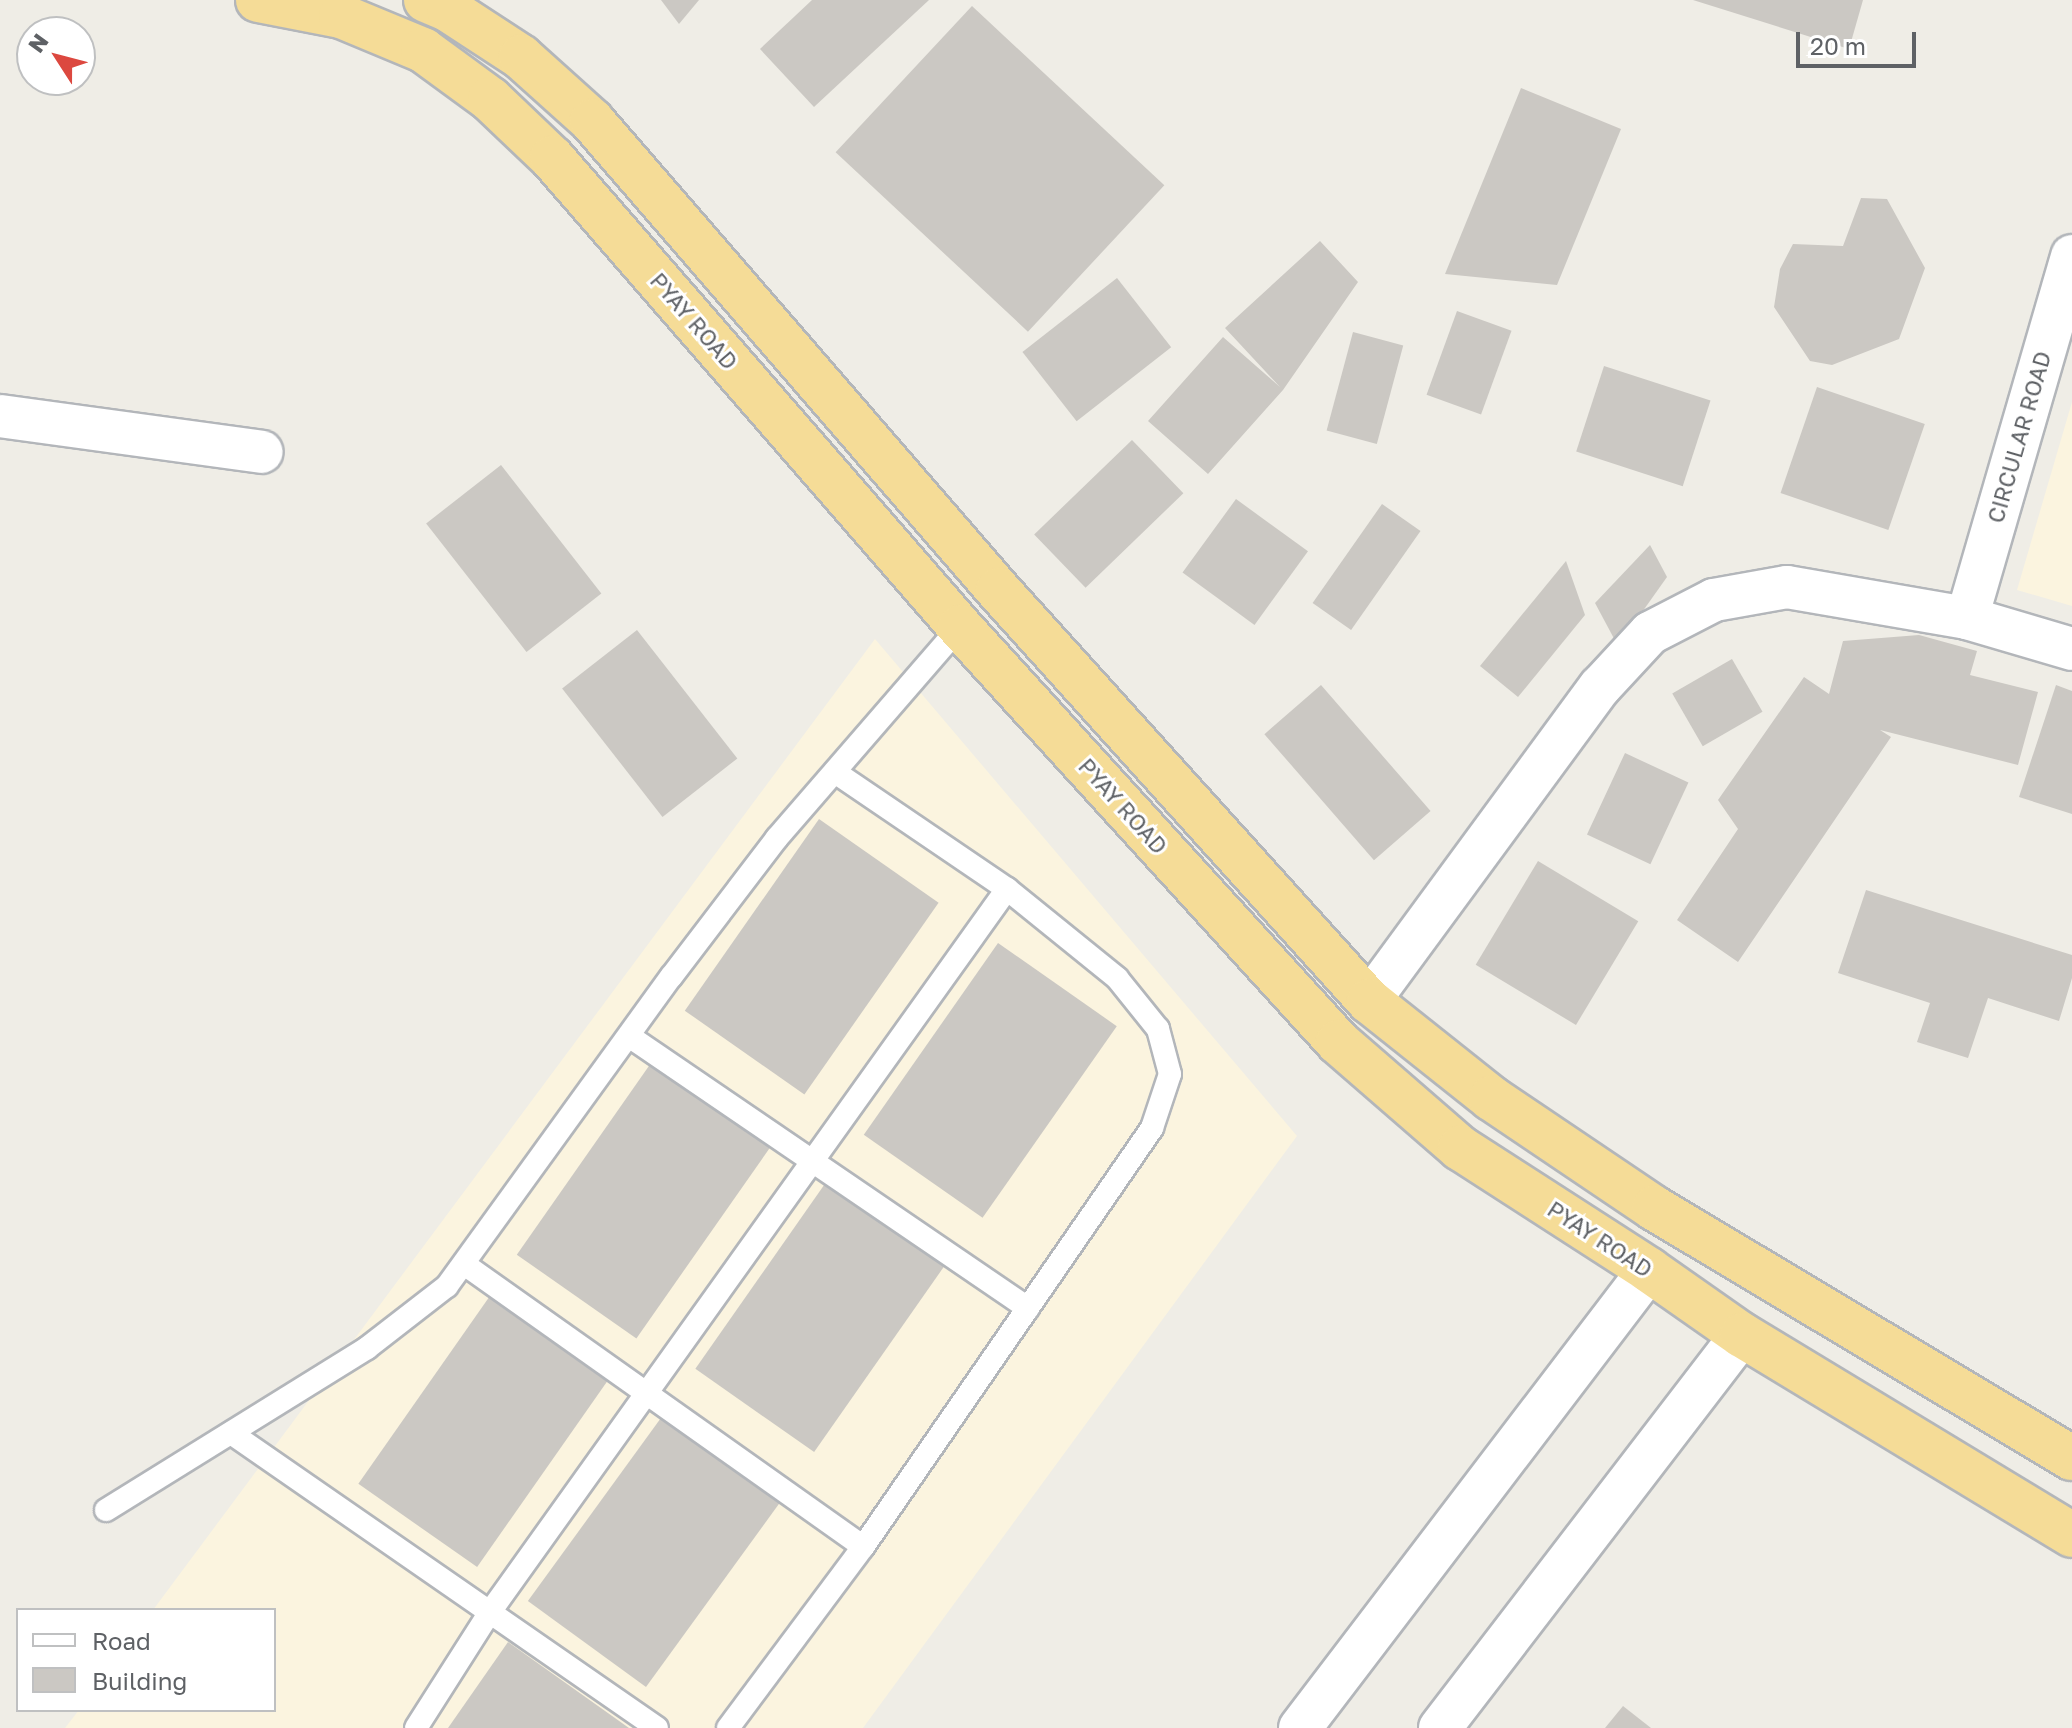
<!DOCTYPE html>
<html>
<head>
<meta charset="utf-8">
<style>
	body { margin:0 }
	#map { position:relative; width:2072px; height:1728px; overflow:hidden; background:#efede6; font-family:"Golos Text",sans-serif }
	div>[style] { position:absolute }
	.commercial>* { inset:0; background:#fbf4df }
	.building>* { inset:0; background:#cbc8c3; transform-origin:0 0 }
	.roads { filter:drop-shadow(2px 0 #b3b6ba) drop-shadow(-2px 0 #b3b6ba) drop-shadow(0 2px #b3b6ba) drop-shadow(0 -2px #b3b6ba) }
	.lane>* { height:22px; margin:-11px; padding:0 11px; transform-origin:11px; border-radius:11px; background:#fff }
	.street>* { height:42px; margin:-21px; padding:0 21px; transform-origin:21px; border-radius:21px; background:#fff }
	.highway>* { height:44px; margin:-22px; padding:0 22px; transform-origin:22px; border-radius:22px; background:#f5dc97 }
	span { translate:-50% -50%; white-space:nowrap; text-align:center; line-height:1.15; -webkit-text-stroke:6px #fff; paint-order:stroke }
	.street-label { font-size:22px; color:#5e6165 }
	.legend { position:absolute; left:16px; top:1608px; width:260px; height:104px; box-sizing:border-box; background:#fff; border:2px solid #bfc0c1; margin:0; padding:10px 14px; list-style:none; font-size:24px; color:#5e6165 }
	.legend li { display:flex; align-items:center; gap:16px; height:40px }
	.legend b { width:40px; border:2px solid #bfc0c1 }
	.north { position:absolute; left:16px; top:16px; width:80px; height:80px; box-sizing:border-box; background:#fff; border:2px solid #bfc0c1; border-radius:50%; rotate:306deg; font-size:22px; font-weight:700; line-height:32px; text-align:center; color:#5e6165 }
	.north::after { content:''; display:block; margin:auto; width:28px; height:36px; background:#dc483f; clip-path:polygon(50% 0,100% 100%,50% 72%,0 100%) }
	.scale { position:absolute; left:1796px; top:32px; width:120px; height:36px; box-sizing:border-box; border:4px solid #5e6165; border-top:0; padding-left:10px; font-size:24px; line-height:28px; white-space:nowrap; color:#5e6165; -webkit-text-stroke:6px #fff; paint-order:stroke }
</style>
</head>
<body>
<div id="map">
	<div class="commercial">
		<div style="clip-path:polygon(2072px 402px,2072px 606px,2017px 590px)"></div>
		<div style="clip-path:polygon(875px 639px,1297px 1136px,863px 1728px,65px 1728px,79px 1710px,274px 1710px,274px 1610px,153px 1610px)"></div>
	</div>
	<div class="building">
		<div style="clip-path:polygon(661px 0,699px 0,679px 24px)"></div>
		<div style="clip-path:polygon(812px 0,929px 0,814px 107px,760px 49px)"></div>
		<div style="clip-path:polygon(1693px 0,1863px 0,1849px 49px)"></div>
		<div style="left:972px;top:6px;width:263px;height:200px;rotate:43deg"></div>
		<div style="clip-path:polygon(1521px 88px,1621px 129px,1557px 285px,1445px 274px)"></div>
		<div style="clip-path:polygon(1861px 198px,1887px 199px,1925px 268px,1899px 339px,1832px 365px,1810px 361px,1774px 307px,1780px 269px,1793px 244px,1843px 246px)"></div>
		<div style="clip-path:polygon(1320px 241px,1358px 282px,1283px 390px,1208px 474px,1148px 421px,1223px 337px,1280px 387px,1225px 328px)"></div>
		<div style="left:1117px;top:278px;width:88px;height:120px;rotate:52deg"></div>
		<div style="left:1457px;top:311px;width:58px;height:89px;rotate:20deg"></div>
		<div style="left:1353px;top:332px;width:52px;height:102px;rotate:15deg"></div>
		<div style="left:1604px;top:366px;width:112px;height:90px;rotate:18deg"></div>
		<div style="left:1817px;top:387px;width:114px;height:112px;rotate:19deg"></div>
		<div style="left:1132px;top:440px;width:74px;height:136px;rotate:46deg"></div>
		<div style="left:501px;top:465px;width:163px;height:95px;rotate:52deg"></div>
		<div style="left:1236px;top:499px;width:89px;height:91px;rotate:36deg"></div>
		<div style="left:1382px;top:504px;width:47px;height:121px;rotate:35deg"></div>
		<div style="clip-path:polygon(1650px 545px,1667px 577px,1618px 646px,1595px 603px)"></div>
		<div style="clip-path:polygon(1566px 561px,1585px 615px,1518px 697px,1480px 666px)"></div>
		<div style="left:637px;top:630px;width:163px;height:95px;rotate:52deg"></div>
		<div style="clip-path:polygon(1919px 635px,1977px 651px,1970px 675px,2038px 692px,2018px 765px,1880px 730px,1891px 737px,1738px 962px,1677px 920px,1738px 829px,1718px 800px,1804px 677px,1829px 694px,1843px 641px)"></div>
		<div style="left:1732px;top:659px;width:61px;height:69px;rotate:60deg"></div>
		<div style="left:1321px;top:685px;width:167px;height:75px;rotate:49deg"></div>
		<div style="clip-path:polygon(2056px 685px,2072px 691px,2072px 814px,2019px 797px)"></div>
		<div style="left:1625px;top:753px;width:70px;height:90px;rotate:25deg"></div>
		<div style="left:819px;top:819px;width:146px;height:234px;rotate:35deg"></div>
		<div style="left:1538px;top:861px;width:117px;height:121px;rotate:31deg"></div>
		<div style="clip-path:polygon(1866px 890px,2072px 955px,2072px 978px,2059px 1021px,1988px 998px,1968px 1058px,1917px 1042px,1930px 1003px,1838px 973px)"></div>
		<div style="left:998px;top:943px;width:145px;height:234px;rotate:35deg"></div>
		<div style="left:651px;top:1063px;width:146px;height:234px;rotate:35deg"></div>
		<div style="left:829px;top:1178px;width:145px;height:233px;rotate:35deg"></div>
		<div style="left:492px;top:1293px;width:145px;height:233px;rotate:35deg"></div>
		<div style="left:666px;top:1411px;width:146px;height:235px;rotate:36deg"></div>
		<div style="clip-path:polygon(508px 1642px,629px 1728px,448px 1728px)"></div>
		<div style="clip-path:polygon(1623px 1706px,1651px 1728px,1605px 1728px)"></div>
	</div>
	<div class="roads">
		<div class="lane">
			<div style="left:629px;top:1036px;width:483px;rotate:34.3deg"></div>
			<div style="left:464px;top:1264px;width:489px;rotate:35.3deg"></div>
			<div style="left:231px;top:1433px;width:518px;rotate:34.7deg"></div>
			<div style="left:106px;top:1510px;width:307px;rotate:-31.8deg"></div>
			<div style="left:367px;top:1348px;width:101px;rotate:-37.8deg"></div>
			<div style="left:447px;top:1286px;width:382px;rotate:-54.1deg"></div>
			<div style="left:671px;top:977px;width:175px;rotate:-52.7deg"></div>
			<div style="left:777px;top:838px;width:279px;rotate:-49.1deg"></div>
			<div style="left:416px;top:1728px;width:138px;rotate:-57.5deg"></div>
			<div style="left:490px;top:1612px;width:889px;rotate:-54.43deg"></div>
			<div style="left:728px;top:1728px;width:226px;rotate:-53.3deg"></div>
			<div style="left:863px;top:1547px;width:509px;rotate:-55.4deg"></div>
			<div style="left:1152px;top:1128px;width:57px;rotate:-71.6deg"></div>
			<div style="left:1170px;top:1074px;width:47px;rotate:-104.9deg"></div>
			<div style="left:1158px;top:1029px;width:65px;rotate:-128.8deg"></div>
			<div style="left:1117px;top:978px;width:141px;rotate:-141deg"></div>
			<div style="left:1007px;top:889px;width:208px;rotate:-145.8deg"></div>
		</div>
		<div class="street">
			<div style="left:0;top:416px;width:264px;rotate:7.8deg"></div>
			<div style="left:1967px;top:618px;width:377px;rotate:-73.8deg"></div>
			<div style="left:1369px;top:1001px;width:390px;rotate:-53.7deg"></div>
			<div style="left:1600px;top:687px;width:74px;rotate:-47.2deg"></div>
			<div style="left:1650px;top:633px;width:72px;rotate:-27.3deg"></div>
			<div style="left:1714px;top:600px;width:74px;rotate:-10.1deg"></div>
			<div style="left:1787px;top:587px;width:183px;rotate:9.8deg"></div>
			<div style="left:1967px;top:618px;width:109px;rotate:16.4deg"></div>
			<div style="left:1300px;top:1728px;width:576px;rotate:-52.69deg"></div>
			<div style="left:1440px;top:1728px;width:496px;rotate:-52.5deg"></div>
		</div>
		<div class="highway">
			<div style="left:258px;top:0;width:85px;rotate:10.9deg"></div>
			<div style="left:341px;top:16px;width:89px;rotate:22.5deg"></div>
			<div style="left:423px;top:50px;width:83px;rotate:36.2deg"></div>
			<div style="left:490px;top:99px;width:86px;rotate:43.6deg"></div>
			<div style="left:552px;top:158px;width:622px;rotate:48.98deg"></div>
			<div style="left:960px;top:627px;width:561px;rotate:47.67deg"></div>
			<div style="left:1338px;top:1042px;width:162px;rotate:41deg"></div>
			<div style="left:1460px;top:1148px;width:225px;rotate:32.8deg"></div>
			<div style="left:1649px;top:1270px;width:113px;rotate:35deg"></div>
			<div style="left:1742px;top:1335px;width:386px;rotate:31.2deg"></div>
			<div style="left:426px;top:0;width:25px;rotate:23deg"></div>
			<div style="left:449px;top:10px;width:86px;rotate:33.1deg"></div>
			<div style="left:521px;top:57px;width:96px;rotate:42deg"></div>
			<div style="left:592px;top:121px;width:620px;rotate:49.12deg"></div>
			<div style="left:998px;top:590px;width:554px;rotate:47.93deg"></div>
			<div style="left:1369px;top:1001px;width:156px;rotate:38.5deg"></div>
			<div style="left:1491px;top:1098px;width:197px;rotate:34deg"></div>
			<div style="left:1654px;top:1208px;width:487px;rotate:30.9deg"></div>
		</div>
	</div>
	<div class="street-label">
		<span style="left:694px;top:321px;rotate:49deg">PYAY ROAD</span>
		<span style="left:2019px;top:437px;rotate:-74deg">CIRCULAR ROAD</span>
		<span style="left:1123px;top:806px;rotate:48deg">PYAY ROAD</span>
		<span style="left:1600px;top:1239px;rotate:33deg">PYAY ROAD</span>
	</div>
	<ul class="legend">
	<li><b style="height:10px;background:#fff"></b>Road</li>
	<li><b style="height:22px;background:#cbc8c3"></b>Building</li>
	</ul>
	<div class="north">N</div>
	<div class="scale">20 m</div>
</div>
</body>
</html>
